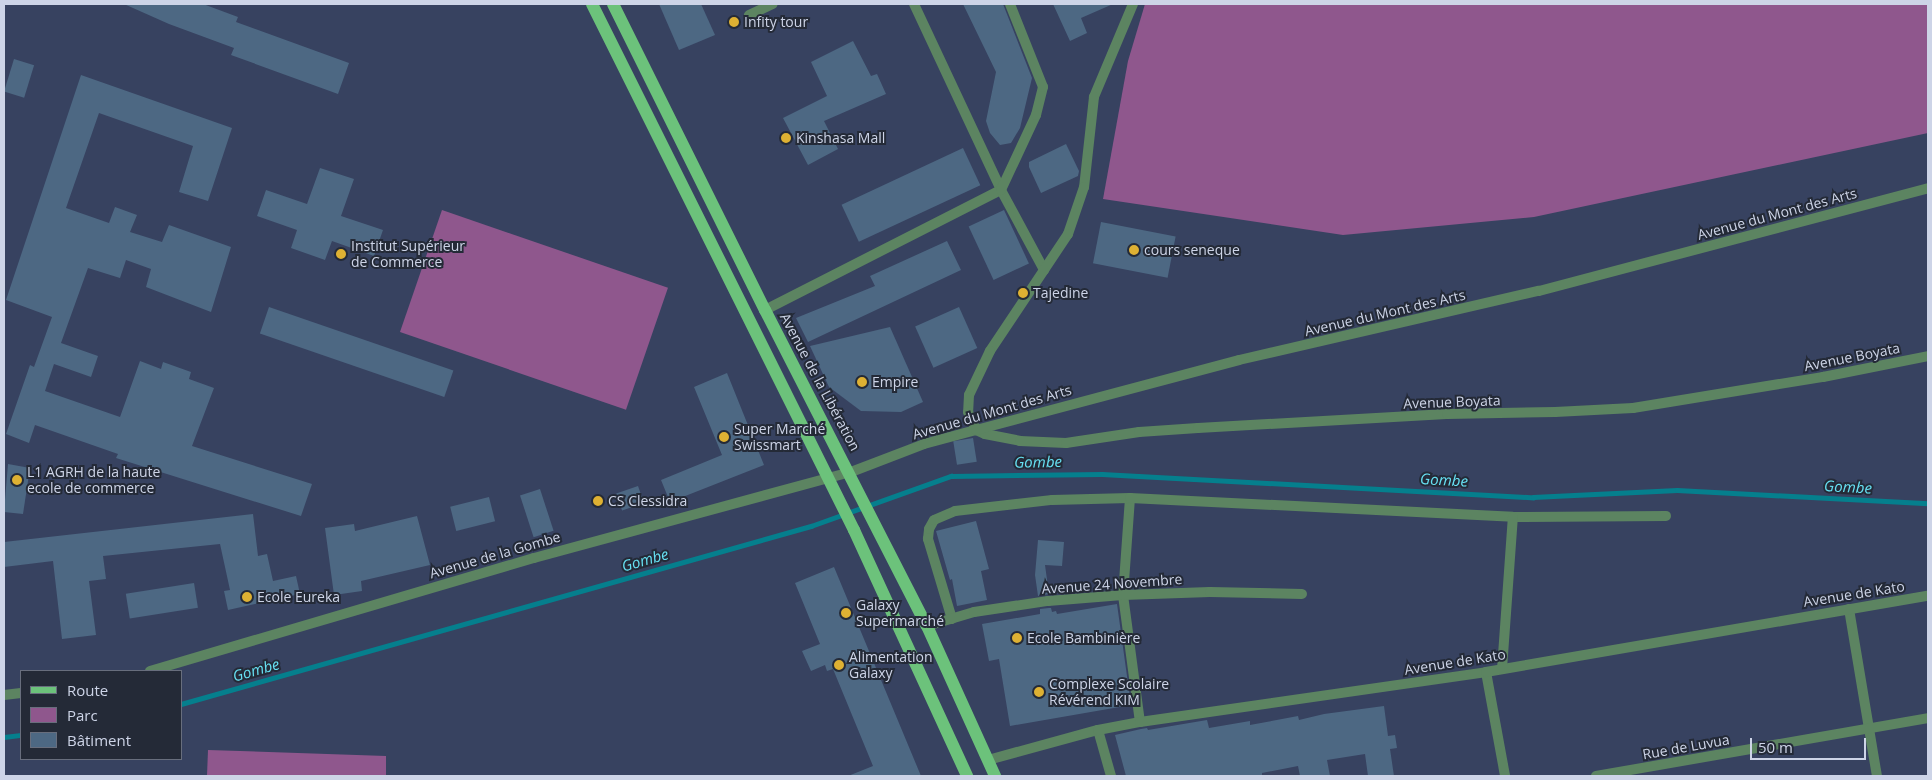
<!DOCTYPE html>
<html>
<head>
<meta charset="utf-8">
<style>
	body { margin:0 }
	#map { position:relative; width:1932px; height:780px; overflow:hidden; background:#374260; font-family:"Open Sans",sans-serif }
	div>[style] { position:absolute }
	.green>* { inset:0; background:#8f578d; transform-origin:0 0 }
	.stream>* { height:4.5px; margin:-2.25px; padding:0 2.25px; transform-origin:2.25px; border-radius:2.25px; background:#057f8d }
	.building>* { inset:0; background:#4d6883; transform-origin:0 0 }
	.minor>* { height:10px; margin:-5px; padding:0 5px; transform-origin:5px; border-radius:5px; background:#5c8461 }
	.tertiary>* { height:10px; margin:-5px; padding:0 5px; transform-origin:5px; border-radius:5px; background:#5c8461 }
	.primary>* { height:12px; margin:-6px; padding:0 6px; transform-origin:6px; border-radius:6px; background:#6cc27b }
	.dots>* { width:14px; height:14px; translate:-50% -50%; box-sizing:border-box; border:2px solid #242a37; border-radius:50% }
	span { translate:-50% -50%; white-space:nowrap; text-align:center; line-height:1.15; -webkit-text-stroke:4px #242a37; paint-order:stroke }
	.poi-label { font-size:14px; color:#cdd4e7 }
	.left { translate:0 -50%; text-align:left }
	.street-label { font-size:14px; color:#cdd4e7 }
	.water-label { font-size:15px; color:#67e1f3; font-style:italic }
	.frame { position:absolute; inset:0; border:5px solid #cdd4e7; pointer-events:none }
	.legend { position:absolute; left:20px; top:670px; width:162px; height:90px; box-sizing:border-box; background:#242a37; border:1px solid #686e7d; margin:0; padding:6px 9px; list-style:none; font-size:15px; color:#cdd4e7 }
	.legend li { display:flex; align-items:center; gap:10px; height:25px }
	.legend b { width:25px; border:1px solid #686e7d }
	.scale { position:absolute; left:1750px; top:738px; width:116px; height:22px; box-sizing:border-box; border:2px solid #cdd4e7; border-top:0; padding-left:6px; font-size:15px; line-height:18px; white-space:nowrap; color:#cdd4e7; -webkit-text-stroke:4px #242a37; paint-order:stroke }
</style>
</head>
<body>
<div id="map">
	<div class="green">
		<div style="clip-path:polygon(1145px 4px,1928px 4px,1928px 133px,1534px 217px,1343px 235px,1103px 199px,1128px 61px)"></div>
		<div style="left:442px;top:210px;width:239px;height:129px;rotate:19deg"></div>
		<div style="clip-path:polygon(208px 750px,386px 756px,386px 776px,207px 776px)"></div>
	</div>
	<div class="stream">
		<div style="left:181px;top:704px;width:655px;rotate:-15.78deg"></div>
		<div style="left:811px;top:526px;width:149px;rotate:-19.7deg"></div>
		<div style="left:951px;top:476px;width:151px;rotate:-0.8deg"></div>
		<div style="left:1102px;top:474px;width:432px;rotate:3.1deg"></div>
		<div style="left:1533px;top:497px;width:144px;rotate:-2.8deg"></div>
		<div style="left:1677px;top:490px;width:251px;rotate:3deg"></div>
		<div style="left:4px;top:737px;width:17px;rotate:-7deg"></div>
	</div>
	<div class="building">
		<div style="clip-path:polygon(124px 4px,203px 4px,238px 17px,236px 22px,349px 63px,338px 94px,231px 55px,234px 48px,169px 24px)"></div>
		<div style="clip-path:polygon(659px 4px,701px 4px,715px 35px,679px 50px)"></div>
		<div style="clip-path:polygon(963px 4px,1003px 4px,1032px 78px,1020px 128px,1011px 143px,1000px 145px,990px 133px,986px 121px,996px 72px)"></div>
		<div style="clip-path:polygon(1053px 4px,1113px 4px,1081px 18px,1087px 33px,1070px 41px)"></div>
		<div style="clip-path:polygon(853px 41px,871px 76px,877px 74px,886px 94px,824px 121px,838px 149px,808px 165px,783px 118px,827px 96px,811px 62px)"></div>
		<div style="left:14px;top:59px;width:21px;height:34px;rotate:17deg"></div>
		<div style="clip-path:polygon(81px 75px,232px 128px,208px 201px,179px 192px,193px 146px,99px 113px,66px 208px,109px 223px,115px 207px,137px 215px,130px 232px,162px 242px,169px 225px,231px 247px,211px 312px,146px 287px,151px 269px,126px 260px,120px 278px,88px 268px,61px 343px,98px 356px,91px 377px,54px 364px,45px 391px,120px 417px,140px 361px,161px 369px,163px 362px,191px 372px,189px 379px,214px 388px,192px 446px,312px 484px,301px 516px,116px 458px,118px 454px,35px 425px,29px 443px,6px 434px,30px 365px,34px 367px,52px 317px,6px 300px)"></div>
		<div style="clip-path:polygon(1066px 144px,1079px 171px,1078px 176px,1041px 193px,1029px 167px,1029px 162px)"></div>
		<div style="left:963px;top:148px;width:41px;height:134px;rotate:65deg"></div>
		<div style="clip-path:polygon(320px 168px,354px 179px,341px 216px,383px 230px,374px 256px,332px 241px,325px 260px,291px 248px,297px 230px,257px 216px,266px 190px,307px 204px)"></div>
		<div style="left:1004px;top:210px;width:59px;height:39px;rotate:65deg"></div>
		<div style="left:1101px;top:222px;width:76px;height:42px;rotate:11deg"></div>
		<div style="clip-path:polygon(947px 241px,961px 270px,808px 342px,796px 318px,875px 286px,870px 276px)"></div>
		<div style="left:269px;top:307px;width:195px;height:28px;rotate:19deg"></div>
		<div style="left:959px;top:307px;width:45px;height:48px;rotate:66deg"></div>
		<div style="clip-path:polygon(890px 327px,923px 402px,901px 412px,861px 411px,829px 387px,810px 346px)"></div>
		<div style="clip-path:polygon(727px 373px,764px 465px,670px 502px,661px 480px,722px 455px,694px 387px)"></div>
		<div style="left:973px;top:438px;width:24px;height:20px;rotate:81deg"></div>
		<div style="clip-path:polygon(8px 464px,30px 468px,23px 514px,4px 512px)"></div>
		<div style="left:638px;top:486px;width:18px;height:23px;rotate:71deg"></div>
		<div style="left:540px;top:489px;width:44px;height:21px;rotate:72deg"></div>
		<div style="left:489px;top:497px;width:25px;height:40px;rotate:76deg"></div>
		<div style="clip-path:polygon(253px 514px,258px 556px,267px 554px,273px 581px,296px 576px,300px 594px,228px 610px,224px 591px,230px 590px,220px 544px,103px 556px,106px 579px,89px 581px,96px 635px,62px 639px,53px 561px,4px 567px,4px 542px)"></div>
		<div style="clip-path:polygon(417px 516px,430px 565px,361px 581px,362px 591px,334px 595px,325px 528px,354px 524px,355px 531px)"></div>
		<div style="clip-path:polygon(976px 521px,989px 569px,981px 571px,987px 600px,957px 606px,952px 579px,950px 580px,936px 531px)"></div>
		<div style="clip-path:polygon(1038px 540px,1064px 542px,1062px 566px,1045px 565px,1049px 594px,1038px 596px,1035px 575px)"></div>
		<div style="clip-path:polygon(834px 567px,921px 776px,848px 776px,873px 766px,833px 669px,827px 671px,825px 665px,811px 671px,802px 651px,820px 644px,795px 583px)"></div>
		<div style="left:194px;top:583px;width:25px;height:69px;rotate:81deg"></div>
		<div style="clip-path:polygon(1117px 604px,1131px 705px,1010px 726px,999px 659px,989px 661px,982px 624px,1040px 614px,1040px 609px,1049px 608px,1051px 608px,1052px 612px,1056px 611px,1057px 614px)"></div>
		<div style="clip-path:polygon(1384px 706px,1388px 736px,1395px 735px,1397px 748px,1390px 749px,1394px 776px,1368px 776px,1365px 754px,1327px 760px,1330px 776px,1300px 776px,1298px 766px,1262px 773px,1262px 776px,1126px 776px,1115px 735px,1141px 729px,1147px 728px,1148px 730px,1207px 720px,1209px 728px,1250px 721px,1250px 725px,1298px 716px,1299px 720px,1324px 714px)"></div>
	</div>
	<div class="minor">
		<div style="left:914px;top:4px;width:205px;rotate:64.9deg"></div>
		<div style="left:1001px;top:190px;width:91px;rotate:61.7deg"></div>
		<div style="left:1133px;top:4px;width:101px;rotate:112.8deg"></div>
		<div style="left:1094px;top:97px;width:91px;rotate:96.3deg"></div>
		<div style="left:1084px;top:187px;width:50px;rotate:108.8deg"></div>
		<div style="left:1068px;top:234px;width:141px;rotate:123.7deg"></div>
		<div style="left:990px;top:351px;width:49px;rotate:115.5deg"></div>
		<div style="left:969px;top:395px;width:17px;rotate:93deg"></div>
		<div style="left:968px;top:412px;width:20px;rotate:66deg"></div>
		<div style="left:976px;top:430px;width:10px;rotate:24deg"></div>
		<div style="left:985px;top:434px;width:36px;rotate:11deg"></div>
		<div style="left:1020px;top:441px;width:46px;rotate:2.5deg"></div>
		<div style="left:1066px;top:443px;width:74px;rotate:-8.6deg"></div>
		<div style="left:1139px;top:432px;width:59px;rotate:-3.9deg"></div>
		<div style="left:1198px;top:428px;width:249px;rotate:-3.2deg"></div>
		<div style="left:1447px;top:414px;width:108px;rotate:-1.1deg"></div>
		<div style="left:1555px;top:412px;width:78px;rotate:-2.9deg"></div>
		<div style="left:1633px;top:408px;width:193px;rotate:-9.3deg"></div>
		<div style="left:1823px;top:377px;width:107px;rotate:-11.3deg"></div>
		<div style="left:749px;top:15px;width:26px;rotate:-25deg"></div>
		<div style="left:765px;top:310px;width:265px;rotate:-27deg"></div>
		<div style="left:1001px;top:190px;width:83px;rotate:-65deg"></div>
		<div style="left:1036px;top:115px;width:29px;rotate:-76deg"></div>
		<div style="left:1043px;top:87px;width:89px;rotate:-111.7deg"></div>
		<div style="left:1130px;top:498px;width:97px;rotate:94.1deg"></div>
		<div style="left:1123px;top:595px;width:128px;rotate:82.4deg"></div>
		<div style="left:1849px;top:609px;width:169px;rotate:80.5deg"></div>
		<div style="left:952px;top:619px;width:84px;rotate:-106.7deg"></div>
		<div style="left:928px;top:539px;width:10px;rotate:-84deg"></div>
		<div style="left:929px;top:529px;width:10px;rotate:-61deg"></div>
		<div style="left:934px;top:520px;width:23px;rotate:-23deg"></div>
		<div style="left:955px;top:511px;width:98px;rotate:-6.5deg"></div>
		<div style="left:1052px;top:500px;width:78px;rotate:-1.5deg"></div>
		<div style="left:1130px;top:498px;width:383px;rotate:2.8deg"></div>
		<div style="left:1513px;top:517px;width:153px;rotate:-0.4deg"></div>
		<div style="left:927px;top:626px;width:49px;rotate:-16.6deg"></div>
		<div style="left:974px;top:612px;width:75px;rotate:-8.5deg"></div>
		<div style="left:1048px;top:601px;width:75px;rotate:-4.6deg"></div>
		<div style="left:1123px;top:595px;width:87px;rotate:-2deg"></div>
		<div style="left:1210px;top:592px;width:92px;rotate:1.2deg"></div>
		<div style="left:1502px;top:669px;width:152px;rotate:-85.9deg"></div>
		<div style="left:1486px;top:672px;width:106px;rotate:79.6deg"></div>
		<div style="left:1098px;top:730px;width:48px;rotate:74.2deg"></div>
		<div style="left:988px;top:760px;width:114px;rotate:-15.3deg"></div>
		<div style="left:1098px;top:730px;width:43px;rotate:-10.8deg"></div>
		<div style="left:1140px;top:722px;width:350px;rotate:-8.2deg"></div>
		<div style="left:1486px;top:672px;width:448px;rotate:-9.8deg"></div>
		<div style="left:1596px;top:776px;width:337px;rotate:-9.9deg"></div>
	</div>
	<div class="tertiary">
		<div style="left:150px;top:671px;width:400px;rotate:-16.4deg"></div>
		<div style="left:534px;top:558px;width:328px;rotate:-15.2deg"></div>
		<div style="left:851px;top:472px;width:78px;rotate:-21deg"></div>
		<div style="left:924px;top:444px;width:54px;rotate:-15.1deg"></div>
		<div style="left:976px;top:430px;width:272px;rotate:-14.9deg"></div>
		<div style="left:1239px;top:360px;width:308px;rotate:-13deg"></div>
		<div style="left:1539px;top:291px;width:402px;rotate:-14.8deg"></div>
		<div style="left:4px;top:695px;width:17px;rotate:-7deg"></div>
	</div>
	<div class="primary">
		<div style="left:592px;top:4px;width:588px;rotate:63.52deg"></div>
		<div style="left:854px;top:530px;width:271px;rotate:65.3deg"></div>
		<div style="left:613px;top:4px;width:342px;rotate:63.6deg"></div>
		<div style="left:765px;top:310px;width:355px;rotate:62.9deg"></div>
		<div style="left:927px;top:626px;width:165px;rotate:65.6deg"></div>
	</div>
	<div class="dots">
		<div style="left:734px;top:22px;background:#deb133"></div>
		<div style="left:786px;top:138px;background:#deb133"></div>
		<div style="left:1134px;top:250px;background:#deb133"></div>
		<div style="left:341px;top:254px;background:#deb133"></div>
		<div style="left:1023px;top:293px;background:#deb133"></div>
		<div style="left:862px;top:382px;background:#deb133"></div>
		<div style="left:724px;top:437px;background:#deb133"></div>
		<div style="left:17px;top:480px;background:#deb133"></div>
		<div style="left:598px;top:501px;background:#deb133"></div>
		<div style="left:247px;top:597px;background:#deb133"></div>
		<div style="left:846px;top:613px;background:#deb133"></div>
		<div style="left:1017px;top:638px;background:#deb133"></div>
		<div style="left:839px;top:665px;background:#deb133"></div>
		<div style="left:1039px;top:692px;background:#deb133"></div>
	</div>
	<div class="poi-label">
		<span class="left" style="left:744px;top:22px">Infity tour</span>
		<span class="left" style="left:796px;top:138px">Kinshasa Mall</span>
		<span class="left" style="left:351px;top:254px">Institut Supérieur<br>de Commerce</span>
		<span class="left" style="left:1144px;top:250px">cours seneque</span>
		<span class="left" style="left:1033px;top:293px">Tajedine</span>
		<span class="left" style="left:872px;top:382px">Empire</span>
		<span class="left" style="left:734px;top:437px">Super Marché<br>Swissmart</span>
		<span class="left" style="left:27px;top:480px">L1 AGRH de la haute<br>ecole de commerce</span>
		<span class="left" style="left:608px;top:501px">CS Clessidra</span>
		<span class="left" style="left:257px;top:597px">Ecole Eureka</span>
		<span class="left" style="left:856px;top:613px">Galaxy<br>Supermarché</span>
		<span class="left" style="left:1027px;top:638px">Ecole Bambinière</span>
		<span class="left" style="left:849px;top:665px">Alimentation<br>Galaxy</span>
		<span class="left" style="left:1049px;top:692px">Complexe Scolaire<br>Révérend KIM</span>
	</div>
	<div class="street-label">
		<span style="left:1777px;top:214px;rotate:-15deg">Avenue du Mont des Arts</span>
		<span style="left:1385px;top:313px;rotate:-13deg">Avenue du Mont des Arts</span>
		<span style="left:1852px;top:357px;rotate:-11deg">Avenue Boyata</span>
		<span style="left:820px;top:382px;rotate:62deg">Avenue de la Libération</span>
		<span style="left:1452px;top:402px;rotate:-2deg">Avenue Boyata</span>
		<span style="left:992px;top:412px;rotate:-16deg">Avenue du Mont des Arts</span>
		<span style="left:495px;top:555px;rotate:-16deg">Avenue de la Gombe</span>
		<span style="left:1112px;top:584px;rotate:-4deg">Avenue 24 Novembre</span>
		<span style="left:1854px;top:594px;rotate:-9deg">Avenue de Kato</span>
		<span style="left:1455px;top:662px;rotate:-9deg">Avenue de Kato</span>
		<span style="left:1686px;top:747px;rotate:-10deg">Rue de Luvua</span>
	</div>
	<div class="water-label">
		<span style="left:1038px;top:462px;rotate:-1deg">Gombe</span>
		<span style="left:1444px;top:480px;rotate:3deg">Gombe</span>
		<span style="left:1848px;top:487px;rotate:3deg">Gombe</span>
		<span style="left:645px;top:560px;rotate:-16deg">Gombe</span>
		<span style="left:256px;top:670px;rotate:-16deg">Gombe</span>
	</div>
	<div class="frame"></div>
	<ul class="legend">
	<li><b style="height:6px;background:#6cc27b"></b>Route</li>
	<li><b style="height:14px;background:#8f578d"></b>Parc</li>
	<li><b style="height:14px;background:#4d6883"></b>Bâtiment</li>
	</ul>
	<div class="scale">50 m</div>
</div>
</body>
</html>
